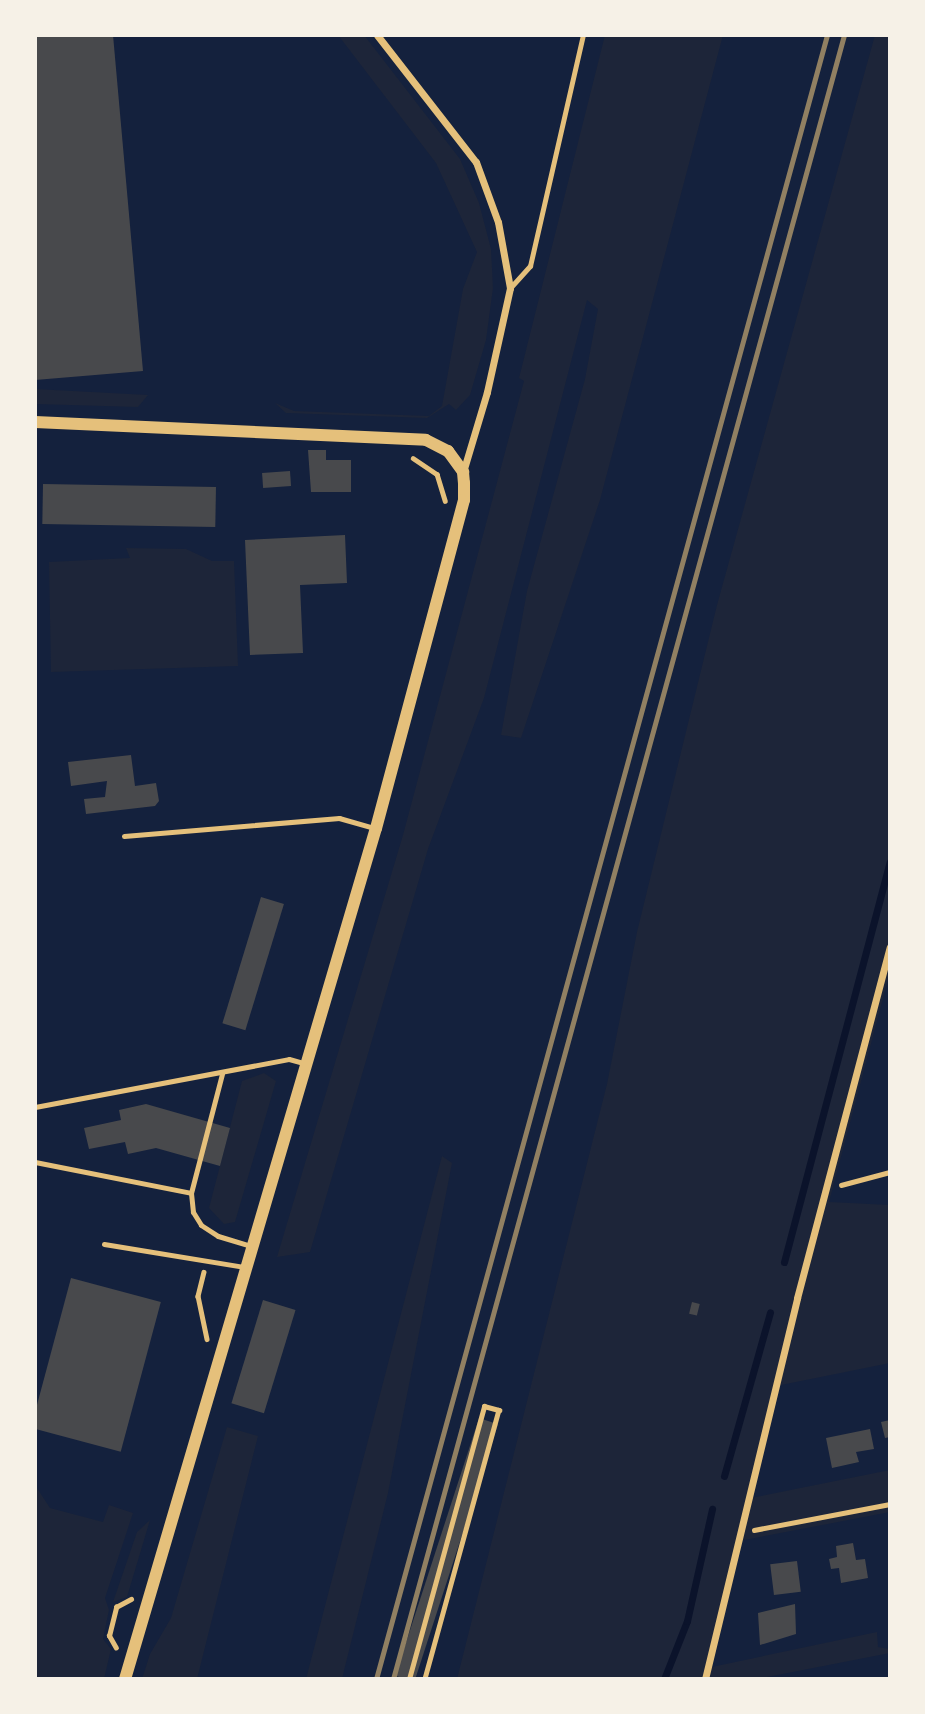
<!DOCTYPE html>
<html>
<head>
<meta charset="utf-8">
<style>
	body { margin:0 }
	#map { position:relative; width:925px; height:1714px; overflow:hidden; background:#14213d; font-family:Montserrat,sans-serif }
	div>[style] { position:absolute }
	.green>* { inset:0; background:#1d2539 }
	.stream>* { height:7px; margin:-3.5px; padding:0 3.5px; transform-origin:3.5px; border-radius:3.5px; background:#0b132b }
	.building>* { inset:0; background:#48494c; transform-origin:0 0 }
	.path>* { height:4.5px; margin:-2.25px; padding:0 2.25px; transform-origin:2.25px; border-radius:2.25px; background:#e5c07b }
	.service>* { height:5px; margin:-2.5px; padding:0 2.5px; transform-origin:2.5px; border-radius:2.5px; background:#e5c07b }
	.minor>* { height:7px; margin:-3.5px; padding:0 3.5px; transform-origin:3.5px; border-radius:3.5px; background:#e5c07b }
	.tertiary>* { height:12px; margin:-6px; padding:0 6px; transform-origin:6px; border-radius:6px; background:#e5c07b }
	.rail>* { height:5px; margin:-2.5px; padding:0 2.5px; transform-origin:2.5px; border-radius:2.5px; background:#918062 }
	span { translate:-50% -50%; white-space:nowrap; text-align:center; line-height:1.15; -webkit-text-stroke:7px #f6f1e7; paint-order:stroke }
	.frame { position:absolute; inset:0; border:37px solid #f6f1e7; pointer-events:none }
</style>
</head>
<body>
<div id="map">
	<div class="green">
		<div style="clip-path:polygon(338px 35px,364px 35px,460px 159px,479px 203px,491px 249px,493px 288px,486px 340px,470px 395px,456px 410px,449px 404px,427px 418px,286px 413px,275px 403px,294px 411px,429px 416px,442px 406px,463px 289px,477px 252px,436px 163px)"></div>
		<div style="clip-path:polygon(605px 35px,723px 35px,600px 500px,521px 738px,501px 735px,527px 591px,585px 379px,598px 309px,587px 300px,484px 698px,428px 849px,310px 1252px,277px 1257px,403px 835px,524px 381px,519px 378px)"></div>
		<div style="clip-path:polygon(875px 35px,890px 35px,890px 972px,829px 1202px,890px 1205px,890px 1363px,781px 1385px,751px 1498px,890px 1470px,890px 1512px,739px 1541px,707px 1668px,877px 1632px,878px 1647px,890px 1649px,890px 1653px,757px 1679px,457px 1679px,607px 1084px,637px 932px,717px 605px)"></div>
		<div style="clip-path:polygon(35px 389px,148px 395px,138px 407px,35px 404px)"></div>
		<div style="clip-path:polygon(126px 548px,186px 549px,212px 561px,234px 561px,238px 666px,51px 672px,49px 562px,130px 558px)"></div>
		<div style="clip-path:polygon(264px 1073px,276px 1081px,235px 1222px,224px 1224px,209px 1208px,242px 1081px)"></div>
		<div style="clip-path:polygon(442px 1156px,452px 1163px,388px 1493px,342px 1679px,306px 1679px)"></div>
		<div style="clip-path:polygon(227px 1427px,258px 1436px,197px 1679px,142px 1679px,150px 1654px,171px 1618px)"></div>
		<div style="clip-path:polygon(35px 1485px,50px 1508px,103px 1522px,109px 1505px,133px 1513px,105px 1598px,109px 1610px,103px 1639px,111px 1649px,104px 1679px,35px 1679px)"></div>
		<div style="clip-path:polygon(150px 1520px,127px 1597px,113px 1602px,137px 1532px)"></div>
	</div>
	<div class="stream">
		<div style="left:784px;top:1262px;width:414px;rotate:-75.2deg"></div>
		<div style="left:724px;top:1476px;width:170px;rotate:-74.3deg"></div>
		<div style="left:664px;top:1679px;width:62px;rotate:-68.4deg"></div>
		<div style="left:687px;top:1621px;width:115px;rotate:-77.4deg"></div>
	</div>
	<div class="building">
		<div style="clip-path:polygon(35px 35px,113px 35px,143px 371px,35px 380px)"></div>
		<div style="clip-path:polygon(308px 450px,326px 450px,326px 460px,351px 460px,351px 492px,311px 492px)"></div>
		<div style="left:290px;top:471px;width:15px;height:28px;rotate:86deg"></div>
		<div style="left:43px;top:484px;width:173px;height:40px;rotate:1deg"></div>
		<div style="clip-path:polygon(345px 535px,347px 583px,300px 585px,303px 653px,250px 655px,245px 540px)"></div>
		<div style="clip-path:polygon(131px 755px,135px 786px,156px 783px,159px 801px,155px 806px,86px 814px,84px 799px,105px 797px,107px 781px,71px 786px,68px 762px)"></div>
		<div style="left:261px;top:897px;width:24px;height:132px;rotate:17deg"></div>
		<div style="clip-path:polygon(146px 1104px,230px 1128px,220px 1166px,156px 1148px,128px 1154px,125px 1142px,89px 1149px,84px 1128px,121px 1120px,119px 1110px)"></div>
		<div style="left:71px;top:1278px;width:93px;height:155px;rotate:15deg"></div>
		<div style="left:263px;top:1300px;width:34px;height:108px;rotate:17deg"></div>
		<div style="left:692px;top:1302px;width:8px;height:12px;rotate:14deg"></div>
		<div style="left:479px;top:1418px;width:20px;height:271px;rotate:18deg"></div>
		<div style="clip-path:polygon(890px 1420px,890px 1437px,885px 1438px,881px 1422px)"></div>
		<div style="clip-path:polygon(870px 1429px,874px 1449px,856px 1452px,859px 1462px,832px 1468px,826px 1438px)"></div>
		<div style="clip-path:polygon(853px 1543px,856px 1560px,865px 1559px,868px 1578px,841px 1583px,839px 1568px,831px 1569px,829px 1559px,837px 1557px,836px 1546px)"></div>
		<div style="left:797px;top:1561px;width:31px;height:27px;rotate:83deg"></div>
		<div style="clip-path:polygon(795px 1604px,796px 1634px,760px 1645px,758px 1613px)"></div>
	</div>
	<div class="path">
		<div style="left:413px;top:458px;width:29px;rotate:34deg"></div>
		<div style="left:437px;top:474px;width:28px;rotate:73deg"></div>
		<div style="left:841px;top:1185px;width:51px;rotate:-14.9deg"></div>
		<div style="left:204px;top:1272px;width:25px;rotate:104deg"></div>
		<div style="left:198px;top:1296px;width:44px;rotate:78.2deg"></div>
		<div style="left:754px;top:1530px;width:138px;rotate:-10.8deg"></div>
		<div style="left:116px;top:1648px;width:14px;rotate:-120deg"></div>
		<div style="left:109px;top:1636px;width:30px;rotate:-76deg"></div>
		<div style="left:116px;top:1607px;width:17px;rotate:-28deg"></div>
		<div style="left:409px;top:1679px;width:283px;rotate:-74.6deg"></div>
		<div style="left:484px;top:1406px;width:16px;rotate:15deg"></div>
		<div style="left:499px;top:1410px;width:279px;rotate:105.4deg"></div>
	</div>
	<div class="service">
		<div style="left:510px;top:288px;width:30px;rotate:-48deg"></div>
		<div style="left:530px;top:266px;width:237px;rotate:-77.1deg"></div>
		<div style="left:124px;top:836px;width:216px;rotate:-4.8deg"></div>
		<div style="left:339px;top:818px;width:36px;rotate:16deg"></div>
		<div style="left:35px;top:1107px;width:258px;rotate:-10.7deg"></div>
		<div style="left:289px;top:1059px;width:18px;rotate:16deg"></div>
		<div style="left:35px;top:1162px;width:159px;rotate:11.2deg"></div>
		<div style="left:191px;top:1193px;width:19px;rotate:84deg"></div>
		<div style="left:193px;top:1212px;width:15px;rotate:58deg"></div>
		<div style="left:201px;top:1225px;width:20px;rotate:33deg"></div>
		<div style="left:218px;top:1236px;width:34px;rotate:17deg"></div>
		<div style="left:191px;top:1193px;width:123px;rotate:-75.4deg"></div>
		<div style="left:104px;top:1244px;width:143px;rotate:9.3deg"></div>
	</div>
	<div class="minor">
		<div style="left:377px;top:35px;width:161px;rotate:52.1deg"></div>
		<div style="left:476px;top:162px;width:64px;rotate:69.9deg"></div>
		<div style="left:498px;top:222px;width:67px;rotate:79.7deg"></div>
		<div style="left:510px;top:288px;width:107px;rotate:102.5deg"></div>
		<div style="left:487px;top:392px;width:84px;rotate:106.7deg"></div>
		<div style="left:705px;top:1679px;width:392px;rotate:-76.4deg"></div>
		<div style="left:797px;top:1298px;width:363px;rotate:-75.2deg"></div>
	</div>
	<div class="tertiary">
		<div style="left:35px;top:422px;width:391px;rotate:2.6deg"></div>
		<div style="left:426px;top:440px;width:25px;rotate:27deg"></div>
		<div style="left:448px;top:451px;width:26px;rotate:54deg"></div>
		<div style="left:463px;top:472px;width:11px;rotate:85deg"></div>
		<div style="left:464px;top:483px;width:17px;rotate:90deg"></div>
		<div style="left:464px;top:500px;width:340px;rotate:105deg"></div>
		<div style="left:376px;top:828px;width:887px;rotate:106.43deg"></div>
	</div>
	<div class="rail">
		<div style="left:376px;top:1679px;width:1705px;rotate:-74.66deg"></div>
		<div style="left:393px;top:1679px;width:1705px;rotate:-74.66deg"></div>
	</div>
	<div class="frame"></div>
</div>
</body>
</html>
